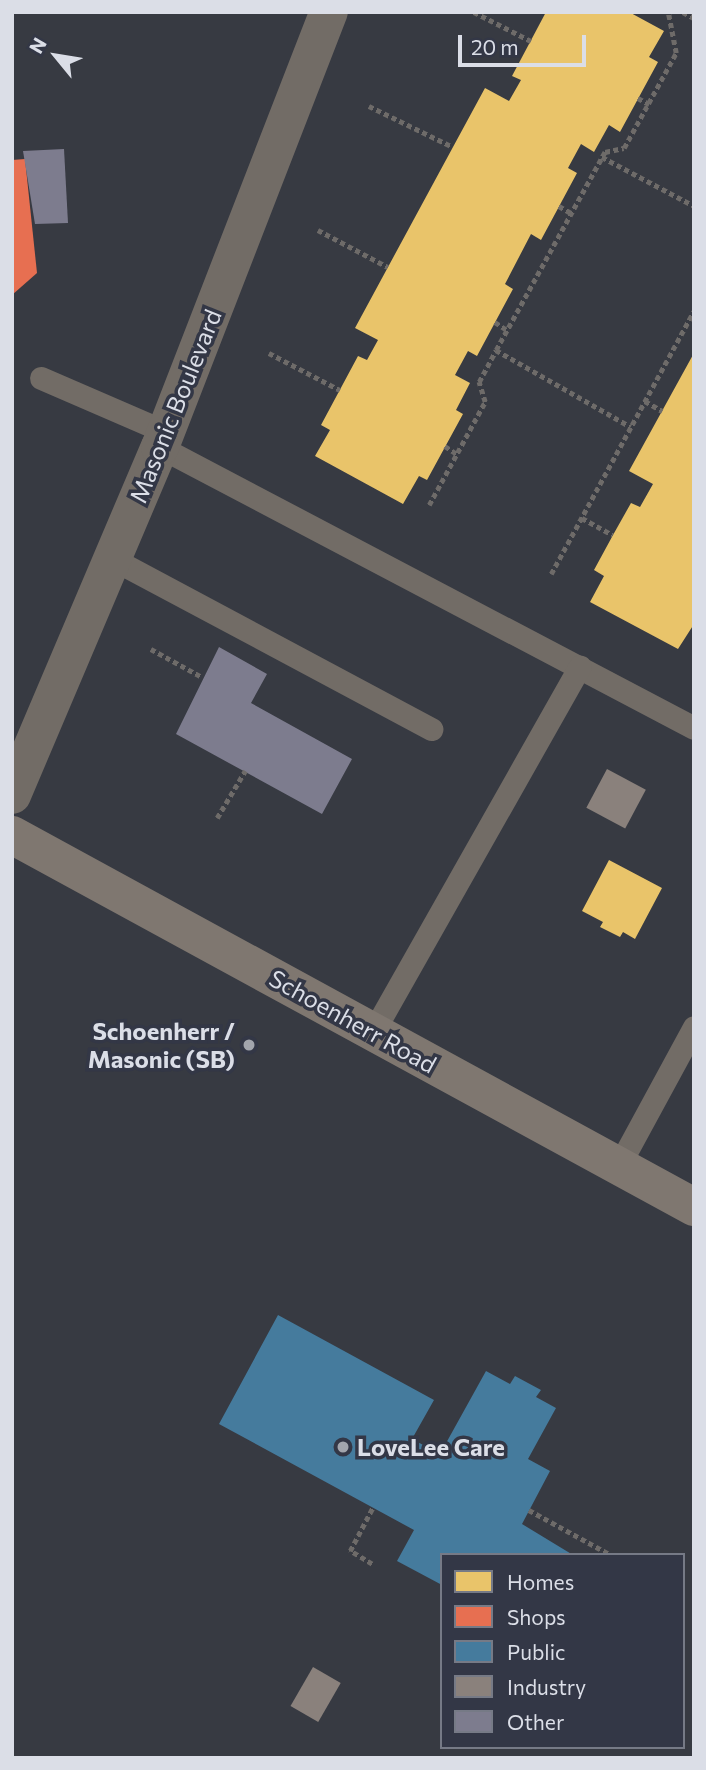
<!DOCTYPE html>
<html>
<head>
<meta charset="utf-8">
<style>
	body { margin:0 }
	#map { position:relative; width:706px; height:1770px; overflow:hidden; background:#373a42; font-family:Commissioner,sans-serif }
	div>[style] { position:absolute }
	.homes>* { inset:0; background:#e9c46a }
	.shops>* { inset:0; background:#e76f51 }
	.public>* { inset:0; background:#457b9d }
	.industry>* { inset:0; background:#8a817c; transform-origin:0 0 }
	.building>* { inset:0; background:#7d7c8e }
	.path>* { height:4.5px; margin-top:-2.25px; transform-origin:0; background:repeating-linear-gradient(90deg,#6e6b69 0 5px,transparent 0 8.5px) }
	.service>* { height:23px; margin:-11.5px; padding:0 11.5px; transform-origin:11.5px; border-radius:11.5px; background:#726c66 }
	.tertiary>* { height:38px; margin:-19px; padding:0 19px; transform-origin:19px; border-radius:19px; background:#726c66 }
	.secondary>* { height:38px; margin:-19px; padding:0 19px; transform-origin:19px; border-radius:19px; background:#7f7770 }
	.dots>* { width:19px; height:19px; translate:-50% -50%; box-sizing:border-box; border:4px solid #333746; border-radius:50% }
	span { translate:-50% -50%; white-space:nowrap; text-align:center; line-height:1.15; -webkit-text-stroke:7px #333746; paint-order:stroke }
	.street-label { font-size:24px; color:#dbdee7 }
	.poi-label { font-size:24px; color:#dbdee7; font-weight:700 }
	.right { translate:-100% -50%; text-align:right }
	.left { translate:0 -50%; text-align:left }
	.frame { position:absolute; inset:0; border:14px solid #dbdee7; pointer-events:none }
	.legend { position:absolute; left:440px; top:1553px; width:245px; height:196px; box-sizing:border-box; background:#333746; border:2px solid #767a86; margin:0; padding:9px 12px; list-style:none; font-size:21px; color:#dbdee7 }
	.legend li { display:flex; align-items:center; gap:14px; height:35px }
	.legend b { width:35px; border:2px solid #767a86 }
	.north { position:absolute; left:21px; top:21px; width:70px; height:70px; -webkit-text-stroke:5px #333746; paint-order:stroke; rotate:300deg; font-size:19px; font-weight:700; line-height:28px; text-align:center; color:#dbdee7 }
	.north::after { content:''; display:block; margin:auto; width:24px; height:32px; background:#dbdee7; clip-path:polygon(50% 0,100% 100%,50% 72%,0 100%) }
	.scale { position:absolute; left:458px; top:35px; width:128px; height:32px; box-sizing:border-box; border:4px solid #dbdee7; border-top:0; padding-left:9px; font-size:21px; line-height:24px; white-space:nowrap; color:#dbdee7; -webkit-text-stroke:5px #333746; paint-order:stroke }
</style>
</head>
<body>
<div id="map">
	<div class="homes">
		<div style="clip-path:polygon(546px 12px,629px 12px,664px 31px,649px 57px,658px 62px,620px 132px,609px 125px,594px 152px,581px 144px,568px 168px,577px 173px,541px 240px,531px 234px,505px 284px,513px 289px,477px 356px,468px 351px,455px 375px,470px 383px,456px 410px,463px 414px,427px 480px,419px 476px,403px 504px,315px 456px,330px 430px,321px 425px,358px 356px,367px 360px,378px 340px,355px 328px,453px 147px,485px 88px,509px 101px,521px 80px,512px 76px)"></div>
		<div style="clip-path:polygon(694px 353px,694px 624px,678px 649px,590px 602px,604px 576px,594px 570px,613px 535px,631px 503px,640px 507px,653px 484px,629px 471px)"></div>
		<div style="clip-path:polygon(609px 860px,662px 888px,635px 939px,623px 932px,620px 937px,600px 927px,603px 922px,582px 911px)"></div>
	</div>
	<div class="shops">
		<div style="clip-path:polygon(25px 159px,37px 273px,12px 295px,12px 160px)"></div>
	</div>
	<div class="public">
		<div style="clip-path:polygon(278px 1315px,434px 1400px,412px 1439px,440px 1454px,486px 1371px,510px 1384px,515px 1376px,541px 1390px,536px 1397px,556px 1408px,528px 1459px,550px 1471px,522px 1524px,573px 1555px,442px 1555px,442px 1585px,397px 1561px,414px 1530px,219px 1424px)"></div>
	</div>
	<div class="industry">
		<div style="left:607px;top:769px;width:44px;height:44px;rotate:28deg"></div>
		<div style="left:313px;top:1667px;width:32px;height:45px;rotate:30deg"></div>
	</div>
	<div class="building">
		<div style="clip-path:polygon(64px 149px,68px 223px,35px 224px,23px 151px)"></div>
		<div style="clip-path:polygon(219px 647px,267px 674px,251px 703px,352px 759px,322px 814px,176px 734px)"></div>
	</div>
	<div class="path">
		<div style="left:474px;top:12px;width:64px;rotate:27deg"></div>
		<div style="left:683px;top:12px;width:13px;rotate:29deg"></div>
		<div style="left:638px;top:98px;width:13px;rotate:29deg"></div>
		<div style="left:369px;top:106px;width:93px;rotate:26deg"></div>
		<div style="left:602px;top:157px;width:104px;rotate:28deg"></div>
		<div style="left:559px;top:206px;width:14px;rotate:30deg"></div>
		<div style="left:318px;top:230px;width:79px;rotate:27.9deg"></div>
		<div style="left:495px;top:322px;width:14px;rotate:34deg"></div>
		<div style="left:496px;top:350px;width:155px;rotate:29.7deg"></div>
		<div style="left:269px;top:353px;width:80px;rotate:27.5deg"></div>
		<div style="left:645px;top:401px;width:20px;rotate:30deg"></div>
		<div style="left:445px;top:446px;width:14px;rotate:34deg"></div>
		<div style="left:429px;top:505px;width:117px;rotate:-61.5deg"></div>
		<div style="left:485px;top:402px;width:21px;rotate:-107deg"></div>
		<div style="left:479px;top:382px;width:36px;rotate:-62deg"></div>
		<div style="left:496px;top:350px;width:226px;rotate:-61.2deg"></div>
		<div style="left:605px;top:152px;width:19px;rotate:-12deg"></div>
		<div style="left:624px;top:148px;width:108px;rotate:-61.3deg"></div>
		<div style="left:676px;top:53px;width:42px;rotate:-101deg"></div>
		<div style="left:582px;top:518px;width:35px;rotate:29deg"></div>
		<div style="left:551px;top:574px;width:299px;rotate:-61.5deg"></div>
		<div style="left:151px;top:649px;width:58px;rotate:28.8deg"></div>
		<div style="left:217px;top:818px;width:55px;rotate:-59.2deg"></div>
		<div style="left:529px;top:1510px;width:91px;rotate:28.8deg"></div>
		<div style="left:372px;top:1564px;width:26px;rotate:-149deg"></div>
		<div style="left:350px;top:1551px;width:50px;rotate:-62.4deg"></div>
	</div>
	<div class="service">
		<div style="left:41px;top:378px;width:136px;rotate:23.4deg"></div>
		<div style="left:160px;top:447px;width:603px;rotate:27.75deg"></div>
		<div style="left:113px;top:559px;width:361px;rotate:28.1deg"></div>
		<div style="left:373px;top:1032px;width:420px;rotate:-60.5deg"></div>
		<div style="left:618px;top:1167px;width:159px;rotate:-61.5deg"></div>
	</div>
	<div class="tertiary">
		<div style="left:12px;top:795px;width:378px;rotate:-67deg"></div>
		<div style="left:160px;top:447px;width:467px;rotate:-68.8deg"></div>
	</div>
	<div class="secondary">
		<div style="left:12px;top:835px;width:777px;rotate:28.61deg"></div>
	</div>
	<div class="dots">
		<div style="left:249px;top:1045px;background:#a2a5ad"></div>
		<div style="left:343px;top:1447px;background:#a2a5ad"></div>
	</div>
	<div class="street-label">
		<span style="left:175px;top:406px;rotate:-68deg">Masonic Boulevard</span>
		<span style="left:353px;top:1021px;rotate:29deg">Schoenherr Road</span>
	</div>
	<div class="poi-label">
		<span class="right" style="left:235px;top:1045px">Schoenherr /<br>Masonic (SB)</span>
		<span class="left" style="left:357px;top:1447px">LoveLee Care</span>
	</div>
	<div class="frame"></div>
	<ul class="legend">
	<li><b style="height:19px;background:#e9c46a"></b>Homes</li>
	<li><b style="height:19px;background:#e76f51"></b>Shops</li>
	<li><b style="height:19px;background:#457b9d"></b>Public</li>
	<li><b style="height:19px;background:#8a817c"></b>Industry</li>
	<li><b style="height:19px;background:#7d7c8e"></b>Other</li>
	</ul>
	<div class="north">N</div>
	<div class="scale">20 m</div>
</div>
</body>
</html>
